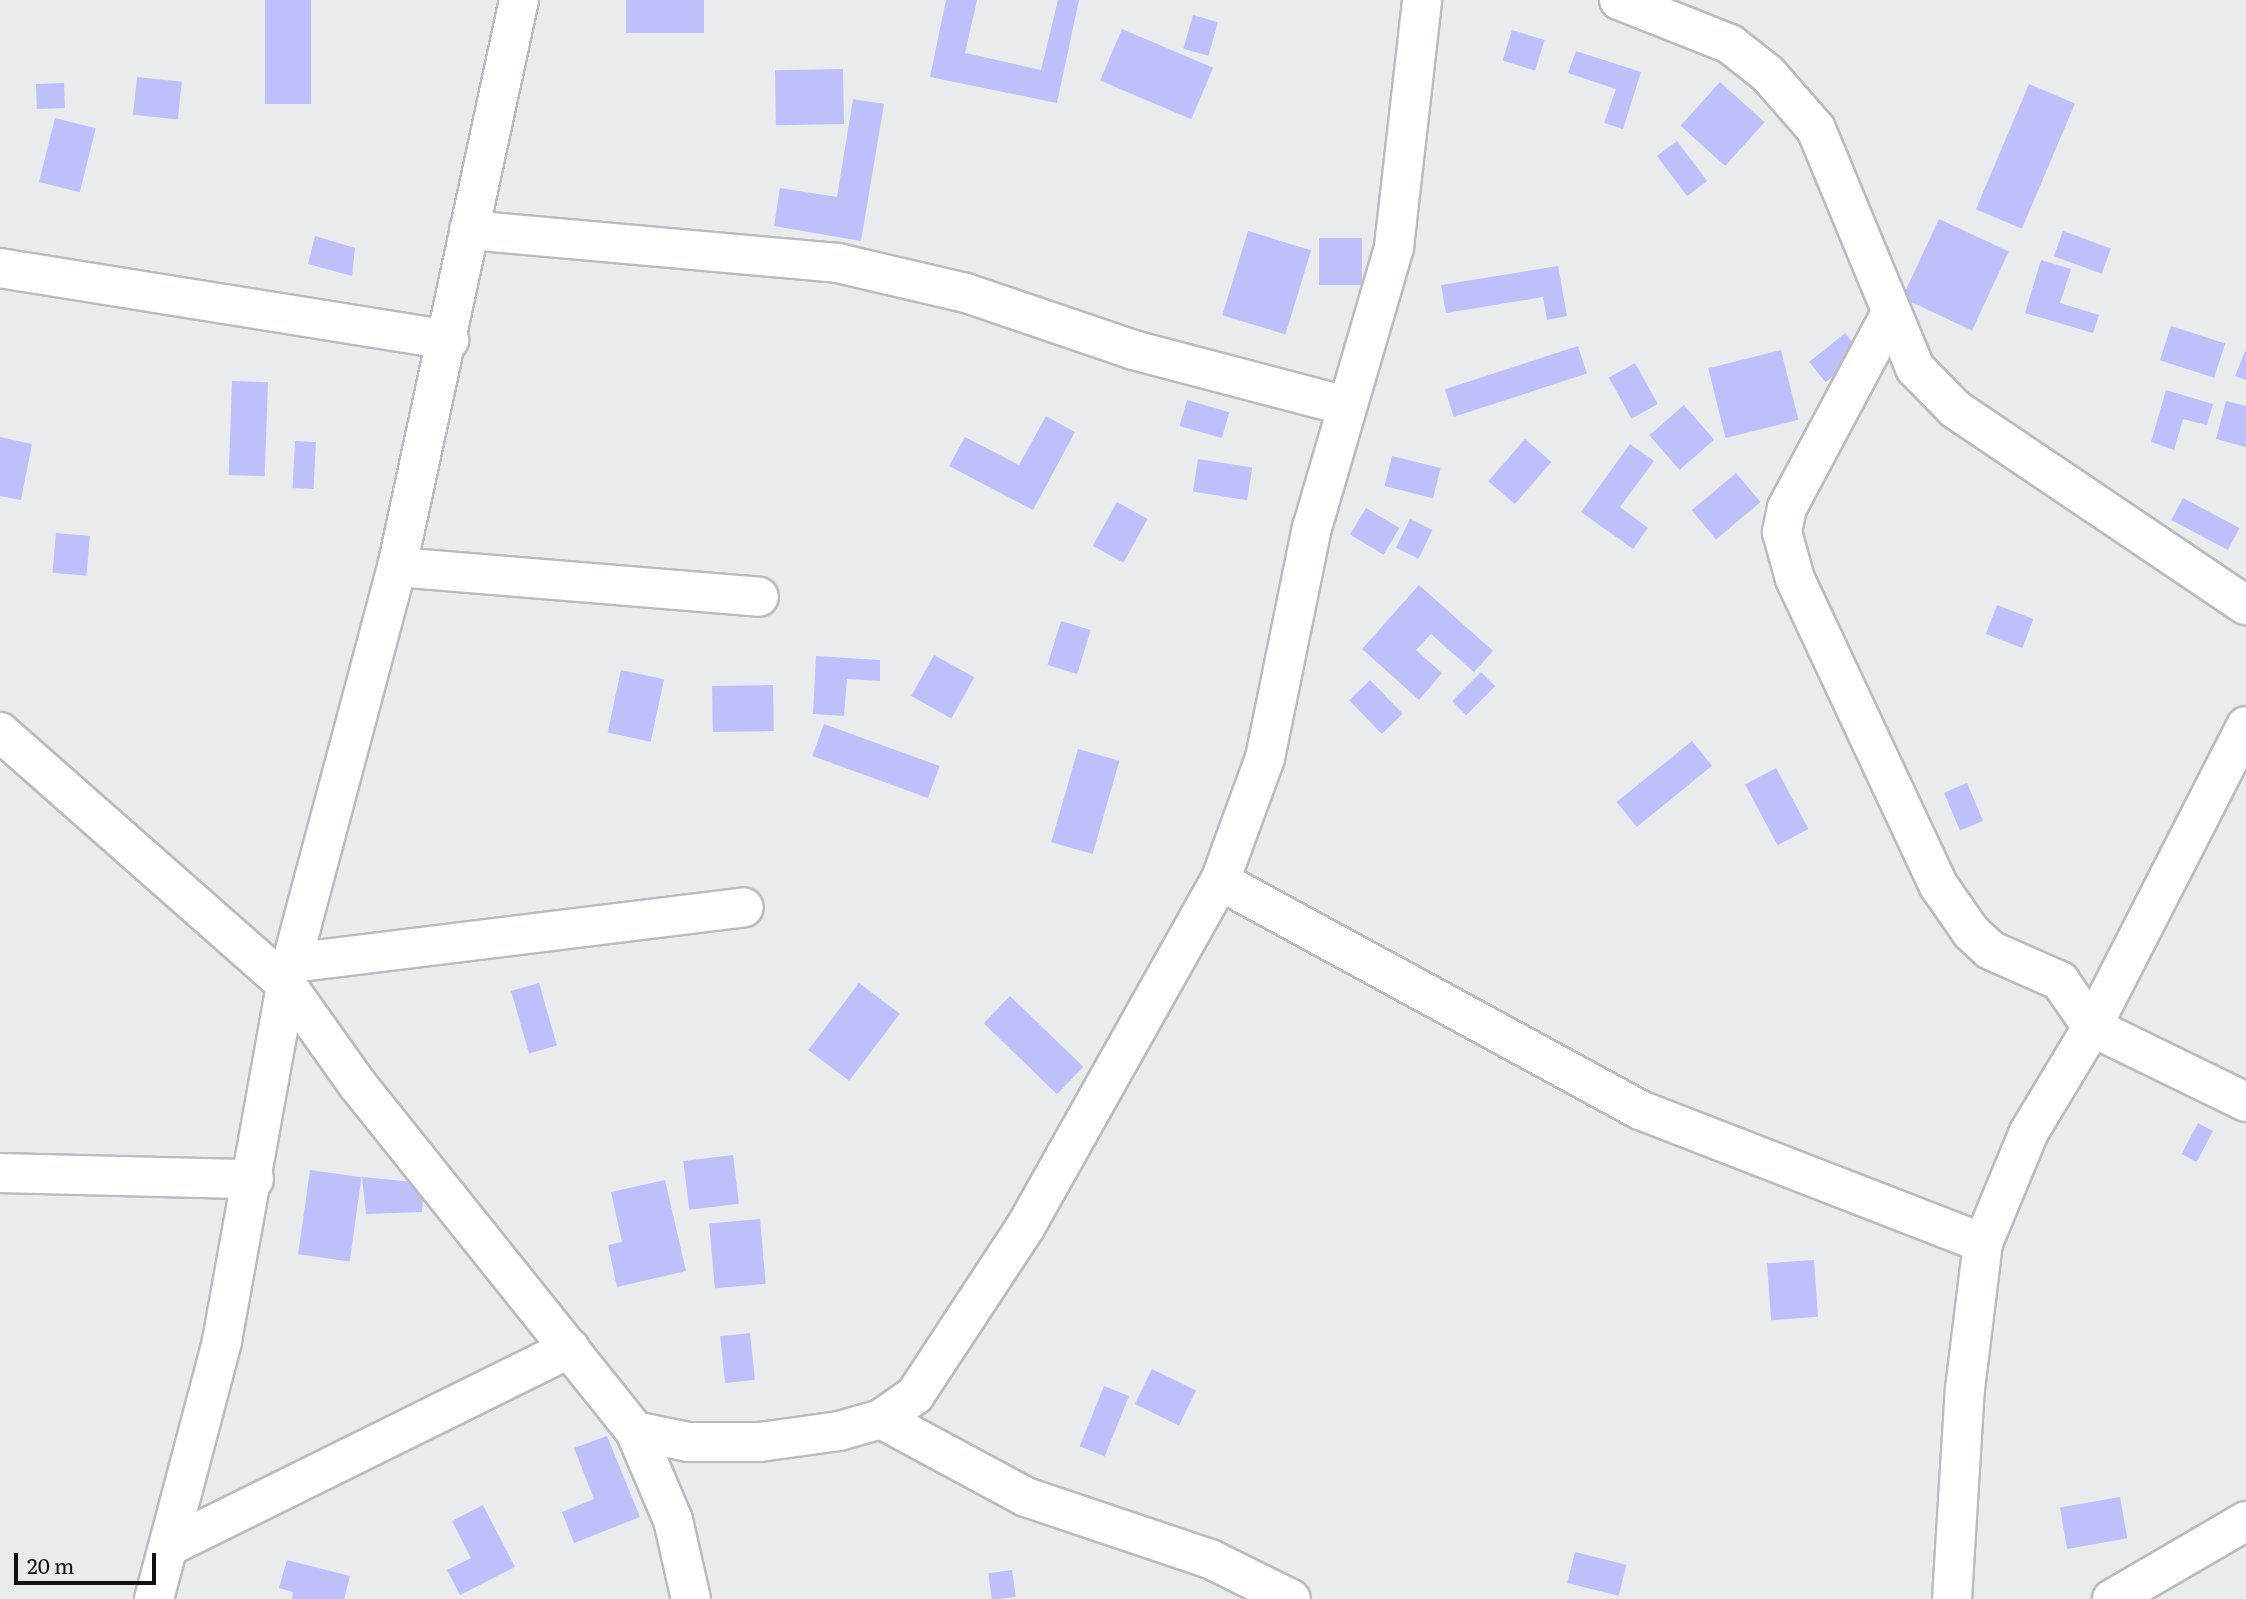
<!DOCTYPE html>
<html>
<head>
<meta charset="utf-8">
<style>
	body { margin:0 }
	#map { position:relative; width:2246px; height:1599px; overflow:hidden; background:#e9ebed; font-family:Literata,serif }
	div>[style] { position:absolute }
	.building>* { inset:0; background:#bdc0fb; transform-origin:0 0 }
	.roads { filter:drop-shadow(2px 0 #b9bbbc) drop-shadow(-2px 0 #b9bbbc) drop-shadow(0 2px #b9bbbc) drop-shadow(0 -2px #b9bbbc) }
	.minor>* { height:38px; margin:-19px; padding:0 19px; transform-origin:19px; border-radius:19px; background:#fff }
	span { translate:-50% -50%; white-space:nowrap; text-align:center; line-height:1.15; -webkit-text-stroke:5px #e9ebed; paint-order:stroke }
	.scale { position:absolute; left:14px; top:1553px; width:142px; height:32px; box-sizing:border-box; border:4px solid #101111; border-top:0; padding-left:9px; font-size:21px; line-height:24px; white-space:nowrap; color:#101111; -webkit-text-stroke:5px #e9ebed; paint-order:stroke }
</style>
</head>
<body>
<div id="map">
	<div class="building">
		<div style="left:265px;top:0;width:46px;height:104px"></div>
		<div style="left:626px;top:0;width:78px;height:33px"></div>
		<div style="clip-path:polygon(946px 0,977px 0,965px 53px,1041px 70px,1058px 0,1079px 0,1057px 103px,930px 77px)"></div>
		<div style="left:1193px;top:15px;width:26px;height:35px;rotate:16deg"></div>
		<div style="left:1122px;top:29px;width:99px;height:56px;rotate:23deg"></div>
		<div style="left:1512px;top:30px;width:34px;height:32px;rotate:17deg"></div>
		<div style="clip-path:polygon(1576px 51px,1641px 72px,1623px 129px,1604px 123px,1616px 89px,1568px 73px)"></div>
		<div style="left:843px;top:69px;width:55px;height:68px;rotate:89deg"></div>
		<div style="left:137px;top:77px;width:45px;height:38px;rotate:6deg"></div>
		<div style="left:1720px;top:82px;width:60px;height:59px;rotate:42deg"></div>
		<div style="left:64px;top:83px;width:25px;height:28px;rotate:88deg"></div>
		<div style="left:2029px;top:84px;width:50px;height:136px;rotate:23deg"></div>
		<div style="clip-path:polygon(853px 99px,884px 104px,861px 241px,774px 226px,780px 188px,837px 197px)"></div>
		<div style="left:55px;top:118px;width:42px;height:66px;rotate:14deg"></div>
		<div style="left:1677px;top:141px;width:50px;height:25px;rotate:53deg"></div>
		<div style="left:1939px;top:219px;width:77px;height:87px;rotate:25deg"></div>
		<div style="left:1248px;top:231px;width:66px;height:88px;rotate:17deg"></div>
		<div style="left:2063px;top:231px;width:51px;height:27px;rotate:20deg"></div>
		<div style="clip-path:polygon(315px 236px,355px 248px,352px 276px,308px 264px)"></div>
		<div style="left:1319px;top:238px;width:43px;height:47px"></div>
		<div style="clip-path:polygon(2041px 260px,2071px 269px,2060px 303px,2099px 315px,2093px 333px,2025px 313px)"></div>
		<div style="clip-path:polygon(1558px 266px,1567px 316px,1547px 320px,1543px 297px,1446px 313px,1441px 285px)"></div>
		<div style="left:2171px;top:326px;width:57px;height:36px;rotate:18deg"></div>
		<div style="left:1845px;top:333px;width:26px;height:46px;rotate:51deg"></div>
		<div style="left:1578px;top:346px;width:29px;height:140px;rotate:72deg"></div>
		<div style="clip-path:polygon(2246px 349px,2246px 380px,2235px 376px)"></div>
		<div style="left:1781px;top:350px;width:72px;height:75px;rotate:76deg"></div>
		<div style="left:1635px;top:363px;width:47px;height:30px;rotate:61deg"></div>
		<div style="left:232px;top:381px;width:36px;height:94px;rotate:2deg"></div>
		<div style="clip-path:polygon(2166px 390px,2213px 404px,2207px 425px,2183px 419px,2174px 450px,2151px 442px)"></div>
		<div style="left:1187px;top:400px;width:44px;height:27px;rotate:16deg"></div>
		<div style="clip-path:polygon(2226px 401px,2246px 406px,2246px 447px,2216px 439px)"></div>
		<div style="left:1684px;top:405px;width:46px;height:46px;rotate:49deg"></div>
		<div style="clip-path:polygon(1046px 416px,1075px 432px,1033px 510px,949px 466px,965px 437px,1019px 465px)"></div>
		<div style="clip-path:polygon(0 437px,32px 444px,21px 500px,0 496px)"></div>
		<div style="left:1525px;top:439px;width:35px;height:56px;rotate:41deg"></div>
		<div style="left:295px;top:441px;width:21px;height:47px;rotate:3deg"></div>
		<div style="clip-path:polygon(1630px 444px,1654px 461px,1620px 507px,1648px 528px,1633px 549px,1581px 512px)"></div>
		<div style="left:1392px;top:456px;width:50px;height:31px;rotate:14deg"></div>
		<div style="left:1198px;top:459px;width:55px;height:33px;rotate:9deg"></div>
		<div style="left:1736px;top:473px;width:38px;height:58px;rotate:50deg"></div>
		<div style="left:2183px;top:498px;width:64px;height:25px;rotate:28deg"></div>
		<div style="left:1117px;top:502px;width:35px;height:50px;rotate:29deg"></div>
		<div style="left:1366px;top:508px;width:39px;height:31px;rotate:31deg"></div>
		<div style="left:1410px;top:519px;width:25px;height:32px;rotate:26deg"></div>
		<div style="left:56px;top:533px;width:34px;height:40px;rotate:5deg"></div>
		<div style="clip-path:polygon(1419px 585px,1493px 651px,1474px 672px,1431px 634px,1416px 650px,1442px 673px,1419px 700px,1362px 649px)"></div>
		<div style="left:1997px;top:605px;width:39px;height:31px;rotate:21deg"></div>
		<div style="left:1061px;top:621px;width:31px;height:46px;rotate:17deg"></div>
		<div style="left:934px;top:655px;width:46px;height:47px;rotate:29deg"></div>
		<div style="clip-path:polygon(816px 656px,880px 660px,880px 681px,847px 679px,844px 716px,813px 714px)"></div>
		<div style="left:621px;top:670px;width:44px;height:64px;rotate:12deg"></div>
		<div style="left:1481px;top:672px;width:20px;height:41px;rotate:45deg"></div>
		<div style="left:1370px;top:680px;width:47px;height:29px;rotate:46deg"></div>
		<div style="left:773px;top:685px;width:46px;height:61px;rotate:89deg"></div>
		<div style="left:824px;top:724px;width:123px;height:34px;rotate:20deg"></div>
		<div style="left:1692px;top:741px;width:32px;height:97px;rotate:51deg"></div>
		<div style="left:1078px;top:749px;width:43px;height:97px;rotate:16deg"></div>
		<div style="left:1776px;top:768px;width:69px;height:35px;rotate:62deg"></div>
		<div style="left:1967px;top:783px;width:41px;height:25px;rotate:67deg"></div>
		<div style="left:539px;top:983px;width:65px;height:29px;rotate:74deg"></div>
		<div style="left:859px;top:983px;width:51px;height:84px;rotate:37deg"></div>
		<div style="left:1010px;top:996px;width:102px;height:38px;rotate:44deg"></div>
		<div style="left:2198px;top:1123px;width:17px;height:35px;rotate:28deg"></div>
		<div style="left:733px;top:1155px;width:49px;height:50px;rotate:83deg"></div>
		<div style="left:310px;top:1170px;width:52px;height:85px;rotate:8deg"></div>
		<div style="clip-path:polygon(362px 1177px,424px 1183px,422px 1212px,366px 1214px)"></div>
		<div style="clip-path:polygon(665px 1180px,686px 1271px,617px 1287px,608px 1245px,622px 1242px,611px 1192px)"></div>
		<div style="left:760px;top:1219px;width:65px;height:51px;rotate:85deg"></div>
		<div style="left:1814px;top:1260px;width:57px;height:47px;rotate:86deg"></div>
		<div style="left:750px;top:1333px;width:47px;height:30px;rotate:84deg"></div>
		<div style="left:1152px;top:1369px;width:49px;height:39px;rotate:26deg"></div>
		<div style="left:1104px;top:1386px;width:27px;height:65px;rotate:22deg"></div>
		<div style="clip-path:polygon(607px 1436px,640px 1517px,574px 1543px,562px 1512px,594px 1499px,574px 1448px)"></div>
		<div style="left:2120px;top:1497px;width:42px;height:61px;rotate:80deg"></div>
		<div style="clip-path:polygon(483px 1505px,515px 1567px,460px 1595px,447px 1570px,471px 1558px,452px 1521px)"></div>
		<div style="left:1575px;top:1552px;width:53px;height:32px;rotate:14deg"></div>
		<div style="clip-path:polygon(287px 1560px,350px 1576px,344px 1599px,292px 1599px,293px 1592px,279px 1588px)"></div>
		<div style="left:1012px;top:1570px;width:27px;height:24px;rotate:82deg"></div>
	</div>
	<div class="roads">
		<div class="minor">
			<div style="left:1619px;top:0;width:119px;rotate:21.6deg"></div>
			<div style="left:1730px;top:44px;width:48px;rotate:38.3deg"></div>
			<div style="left:1768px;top:74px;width:73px;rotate:48.9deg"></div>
			<div style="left:1816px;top:129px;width:259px;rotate:67.5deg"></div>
			<div style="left:1915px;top:368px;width:57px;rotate:45.7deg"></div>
			<div style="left:1955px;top:409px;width:351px;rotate:34deg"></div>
			<div style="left:469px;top:230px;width:370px;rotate:5.1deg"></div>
			<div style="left:838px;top:263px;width:131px;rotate:13.2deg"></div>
			<div style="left:966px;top:293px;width:176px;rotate:18.8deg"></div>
			<div style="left:1133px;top:350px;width:220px;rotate:14.7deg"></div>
			<div style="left:0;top:268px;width:455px;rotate:9.1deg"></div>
			<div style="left:1891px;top:313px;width:221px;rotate:118.1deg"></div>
			<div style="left:1787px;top:508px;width:25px;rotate:102deg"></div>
			<div style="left:1782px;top:532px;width:49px;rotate:74.5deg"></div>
			<div style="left:1795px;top:579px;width:339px;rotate:64.9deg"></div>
			<div style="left:1939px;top:886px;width:56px;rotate:55.2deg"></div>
			<div style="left:1971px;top:932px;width:26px;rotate:43deg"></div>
			<div style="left:1990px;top:950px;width:77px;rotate:23.9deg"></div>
			<div style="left:2060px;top:981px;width:56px;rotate:55.2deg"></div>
			<div style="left:2092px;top:1027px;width:171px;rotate:26deg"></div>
			<div style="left:397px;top:567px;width:363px;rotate:4.7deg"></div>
			<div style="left:0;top:732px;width:381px;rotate:41.4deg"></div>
			<div style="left:286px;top:984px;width:123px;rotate:54.6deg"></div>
			<div style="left:357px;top:1084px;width:445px;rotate:51.3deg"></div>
			<div style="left:635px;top:1431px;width:97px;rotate:66.9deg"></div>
			<div style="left:673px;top:1520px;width:81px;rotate:77.2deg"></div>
			<div style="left:1220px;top:881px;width:478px;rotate:28.6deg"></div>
			<div style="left:1640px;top:1110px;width:368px;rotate:21.2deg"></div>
			<div style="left:291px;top:963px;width:456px;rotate:-7deg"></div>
			<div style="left:0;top:1173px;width:254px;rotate:1.4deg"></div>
			<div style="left:881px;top:1419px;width:165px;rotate:28.3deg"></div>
			<div style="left:1026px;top:1497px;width:194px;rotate:18.6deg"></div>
			<div style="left:1210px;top:1559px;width:90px;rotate:26.3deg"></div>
			<div style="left:635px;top:1431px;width:54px;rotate:11.7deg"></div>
			<div style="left:688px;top:1442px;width:72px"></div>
			<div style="left:760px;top:1442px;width:80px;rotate:-7.9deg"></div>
			<div style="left:839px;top:1431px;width:44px;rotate:-15.9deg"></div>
			<div style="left:881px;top:1419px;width:42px;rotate:-35.2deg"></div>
			<div style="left:915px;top:1395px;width:202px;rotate:-56.7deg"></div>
			<div style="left:1026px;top:1226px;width:396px;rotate:-60.7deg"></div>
			<div style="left:1220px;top:881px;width:131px;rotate:-69.9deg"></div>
			<div style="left:1265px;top:758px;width:235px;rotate:-78.5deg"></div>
			<div style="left:1312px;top:528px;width:293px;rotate:-73.7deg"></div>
			<div style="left:1394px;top:247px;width:249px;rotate:-83.5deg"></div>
			<div style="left:172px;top:1545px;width:444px;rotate:-26.3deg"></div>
			<div style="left:154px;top:1599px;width:267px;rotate:-75.2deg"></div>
			<div style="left:222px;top:1341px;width:363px;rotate:-79.8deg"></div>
			<div style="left:286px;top:984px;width:432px;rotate:-75.1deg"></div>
			<div style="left:397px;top:567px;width:580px;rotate:-77.86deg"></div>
			<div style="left:1952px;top:1599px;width:210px;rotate:-86.5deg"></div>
			<div style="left:1965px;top:1389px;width:147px;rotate:-83deg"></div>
			<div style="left:1983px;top:1243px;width:120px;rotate:-67.5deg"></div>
			<div style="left:2029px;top:1132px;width:122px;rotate:-59deg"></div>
			<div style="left:2092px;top:1027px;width:338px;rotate:-62.9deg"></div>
			<div style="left:2112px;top:1599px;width:155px;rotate:-30.2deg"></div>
		</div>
	</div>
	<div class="scale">20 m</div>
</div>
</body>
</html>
